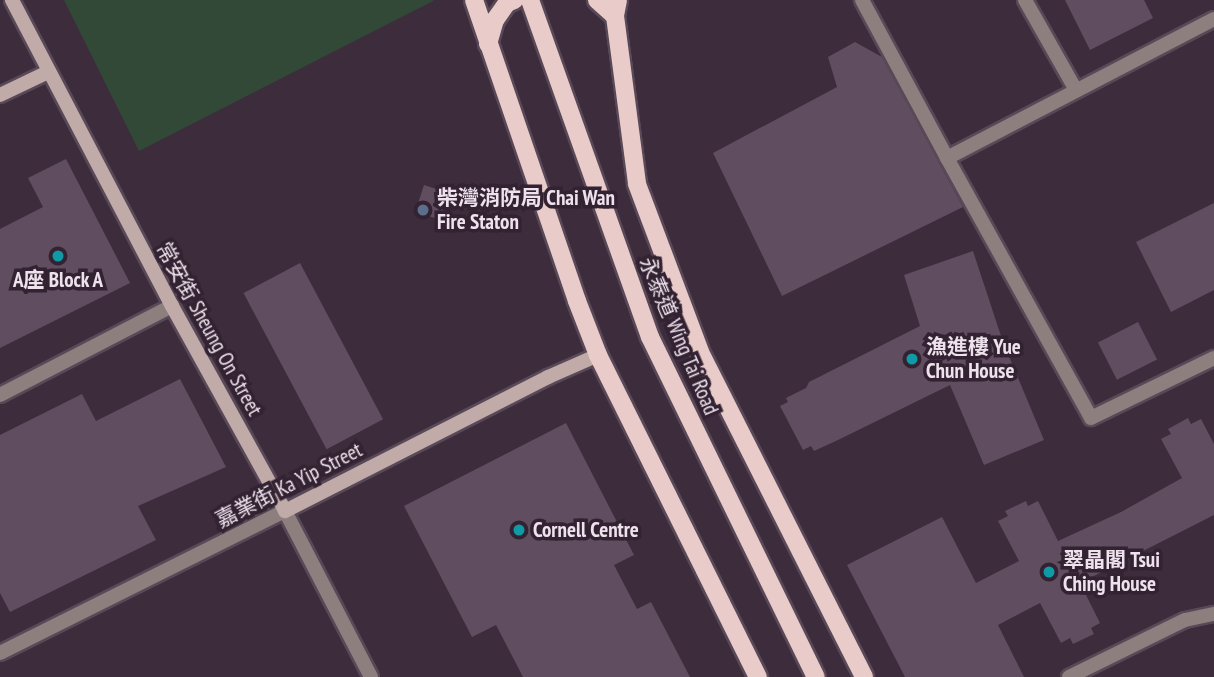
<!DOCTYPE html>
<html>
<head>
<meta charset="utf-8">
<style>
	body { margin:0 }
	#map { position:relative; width:1214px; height:677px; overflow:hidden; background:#3d2c3c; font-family:"PT Sans Narrow","Noto Sans TC",sans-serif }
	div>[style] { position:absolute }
	.green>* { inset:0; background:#324937 }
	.building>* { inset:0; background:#604d5f; transform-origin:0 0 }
	.roads { filter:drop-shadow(2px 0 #594958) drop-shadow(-2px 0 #594958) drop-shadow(0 2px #594958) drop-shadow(0 -2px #594958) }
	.lane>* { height:14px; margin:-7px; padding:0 7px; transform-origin:7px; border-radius:7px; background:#8d7f7e }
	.street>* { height:14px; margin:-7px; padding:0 7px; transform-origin:7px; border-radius:7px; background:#8d7f7e }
	.secondary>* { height:14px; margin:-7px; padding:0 7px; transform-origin:7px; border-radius:7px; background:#c1aba8 }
	.primary>* { height:18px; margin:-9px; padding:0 9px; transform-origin:9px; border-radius:9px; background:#e9ccc9 }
	.dots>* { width:19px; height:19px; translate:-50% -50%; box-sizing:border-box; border:4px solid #332232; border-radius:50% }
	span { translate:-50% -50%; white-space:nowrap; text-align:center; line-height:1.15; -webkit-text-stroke:7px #332232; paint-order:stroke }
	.poi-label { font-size:21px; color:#eee2ed; font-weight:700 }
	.left { translate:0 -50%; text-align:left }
	.street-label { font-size:21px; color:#eee2ed }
</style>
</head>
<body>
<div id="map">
	<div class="green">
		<div style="clip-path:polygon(64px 0,433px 0,433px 1px,139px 151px)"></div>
	</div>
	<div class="building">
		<div style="clip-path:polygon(1065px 0,1144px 0,1153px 18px,1090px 50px)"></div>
		<div style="clip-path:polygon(855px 42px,882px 57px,963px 207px,782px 296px,713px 153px,837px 87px,828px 57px)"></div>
		<div style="clip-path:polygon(66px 159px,130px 283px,0 348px,0 229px,43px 207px,28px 178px)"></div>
		<div style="left:424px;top:185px;width:29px;height:28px;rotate:18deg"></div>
		<div style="clip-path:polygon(1214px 203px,1214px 290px,1171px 312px,1136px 242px)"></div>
		<div style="clip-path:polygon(973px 251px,1003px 342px,1044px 440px,984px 465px,950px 385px,838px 440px,814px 451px,811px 446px,803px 450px,780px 406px,788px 402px,786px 398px,806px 388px,809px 382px,920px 326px,904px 275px)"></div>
		<div style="left:300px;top:263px;width:177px;height:64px;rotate:62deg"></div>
		<div style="left:1138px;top:322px;width:42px;height:45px;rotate:63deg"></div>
		<div style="clip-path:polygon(180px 379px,226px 467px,138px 506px,156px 540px,10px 612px,0 593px,0 435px,82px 394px,96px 421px)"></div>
		<div style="clip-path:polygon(1188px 418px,1191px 424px,1201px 419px,1214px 444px,1214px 515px,1080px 583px,1100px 623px,1091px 628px,1094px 634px,1073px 644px,1070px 638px,1061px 643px,1040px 603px,998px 625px,1024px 677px,905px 677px,847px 565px,942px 517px,976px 583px,1019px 561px,998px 521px,1008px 516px,1005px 511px,1026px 501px,1028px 506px,1038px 501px,1058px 541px,1121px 512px,1182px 478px,1161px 439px,1171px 434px,1168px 429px)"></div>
		<div style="clip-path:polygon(566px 423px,634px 555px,614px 565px,637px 609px,651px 602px,690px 677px,523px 677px,496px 625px,472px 637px,404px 506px)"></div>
	</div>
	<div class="roads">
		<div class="lane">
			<div style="left:862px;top:0;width:179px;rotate:61.7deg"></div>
			<div style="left:1025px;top:0;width:103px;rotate:60.5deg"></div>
			<div style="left:1214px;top:19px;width:301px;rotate:152.5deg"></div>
			<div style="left:947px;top:158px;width:297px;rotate:61deg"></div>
			<div style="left:1091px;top:418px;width:137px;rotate:-26deg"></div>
			<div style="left:0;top:395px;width:194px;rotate:-27.4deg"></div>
			<div style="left:1069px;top:677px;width:129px;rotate:-26.2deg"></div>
		</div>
		<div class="street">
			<div style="left:1185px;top:620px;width:30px;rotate:-12deg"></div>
			<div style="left:0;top:653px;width:318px;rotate:-26.5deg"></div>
			<div style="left:285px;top:511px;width:187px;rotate:62.6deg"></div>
		</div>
		<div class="secondary">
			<div style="left:12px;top:0;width:345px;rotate:62.4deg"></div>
			<div style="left:172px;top:306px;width:234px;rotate:61.1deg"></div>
			<div style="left:285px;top:511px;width:295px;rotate:-27deg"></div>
			<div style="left:548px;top:377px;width:55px;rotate:-23.7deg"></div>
			<div style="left:0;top:95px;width:53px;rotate:-25.6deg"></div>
		</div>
		<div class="primary">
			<div style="left:474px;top:0;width:318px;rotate:71.1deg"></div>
			<div style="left:577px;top:301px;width:58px;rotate:68.7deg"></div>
			<div style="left:598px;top:355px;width:360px;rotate:63.6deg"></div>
			<div style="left:530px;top:0;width:358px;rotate:70.4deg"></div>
			<div style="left:650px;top:337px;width:378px;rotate:64deg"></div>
			<div style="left:597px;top:0;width:24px;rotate:42deg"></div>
			<div style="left:618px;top:0;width:16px;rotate:101deg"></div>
			<div style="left:615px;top:16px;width:169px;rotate:82.5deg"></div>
			<div style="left:637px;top:184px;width:179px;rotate:69.4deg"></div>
			<div style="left:700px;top:352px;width:364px;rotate:63.2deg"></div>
			<div style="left:488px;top:44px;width:25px;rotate:-74deg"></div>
			<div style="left:495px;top:20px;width:21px;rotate:-55deg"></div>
			<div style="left:507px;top:3px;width:8px;rotate:-23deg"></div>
		</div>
	</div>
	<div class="dots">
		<div style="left:423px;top:210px;background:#5c6f8a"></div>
		<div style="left:58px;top:256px;background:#0f9aa8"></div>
		<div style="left:912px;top:359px;background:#0f9aa8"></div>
		<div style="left:519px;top:530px;background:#0f9aa8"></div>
		<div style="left:1049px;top:572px;background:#0f9aa8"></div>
	</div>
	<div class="poi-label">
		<span class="left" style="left:437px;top:210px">柴灣消防局 Chai Wan<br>Fire Staton</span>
		<span style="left:58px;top:280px">A座 Block A</span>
		<span class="left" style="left:926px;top:359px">漁進樓 Yue<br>Chun House</span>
		<span class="left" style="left:533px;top:530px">Cornell Centre</span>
		<span class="left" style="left:1063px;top:572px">翠晶閣 Tsui<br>Ching House</span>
	</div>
	<div class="street-label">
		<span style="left:209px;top:329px;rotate:61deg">常安街 Sheung On Street</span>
		<span style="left:679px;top:336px;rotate:67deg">永泰道 Wing Tai Road</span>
		<span style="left:289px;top:485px;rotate:-27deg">嘉業街 Ka Yip Street</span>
	</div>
</div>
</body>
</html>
